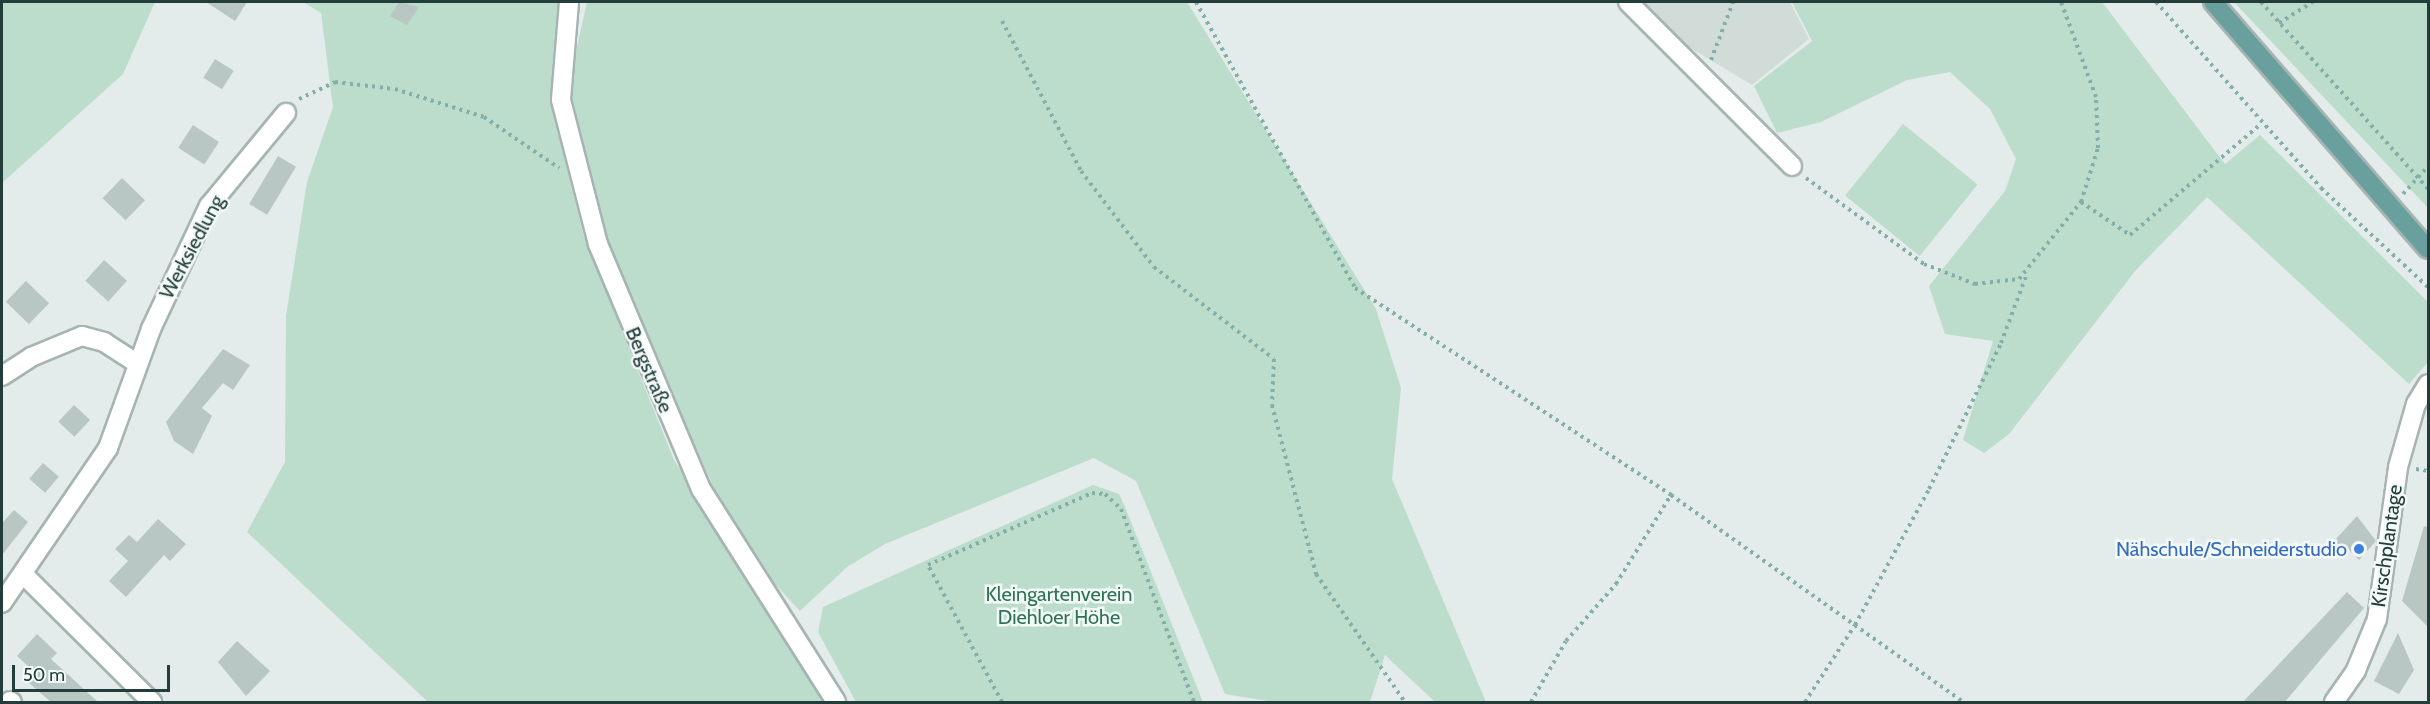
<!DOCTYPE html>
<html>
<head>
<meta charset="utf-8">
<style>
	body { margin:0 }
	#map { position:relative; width:2430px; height:704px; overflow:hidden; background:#e3ecea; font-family:Cabin,sans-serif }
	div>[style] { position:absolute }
	.built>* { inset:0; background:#d1dcd9 }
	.green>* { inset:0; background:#bcddcb; transform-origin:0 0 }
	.building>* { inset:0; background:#b8c7c3; transform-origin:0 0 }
	.path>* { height:4px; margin-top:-2px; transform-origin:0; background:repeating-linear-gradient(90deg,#84afa9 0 3px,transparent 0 7.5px) }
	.roads { filter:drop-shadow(2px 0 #a6b4b2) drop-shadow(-2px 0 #a6b4b2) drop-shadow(0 2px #a6b4b2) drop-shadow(0 -2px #a6b4b2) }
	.minor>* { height:18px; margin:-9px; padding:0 9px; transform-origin:9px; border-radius:9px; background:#fff }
	.major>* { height:18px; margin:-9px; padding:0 9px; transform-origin:9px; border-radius:9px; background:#69a09d }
	.dots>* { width:16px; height:16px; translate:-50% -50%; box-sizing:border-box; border:3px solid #f3f9f7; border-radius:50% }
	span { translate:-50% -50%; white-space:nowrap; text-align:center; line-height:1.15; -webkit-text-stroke:5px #f3f9f7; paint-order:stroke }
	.street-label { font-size:20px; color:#233d3b }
	.shop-label { font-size:20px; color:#366cbe }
	.right { translate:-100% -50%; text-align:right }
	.park-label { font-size:20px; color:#2e7356 }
	.frame { position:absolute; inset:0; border:3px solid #233d3b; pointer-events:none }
	.scale { position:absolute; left:12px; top:665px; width:158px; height:27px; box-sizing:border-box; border:3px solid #233d3b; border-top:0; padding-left:8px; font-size:18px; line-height:21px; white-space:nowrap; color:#233d3b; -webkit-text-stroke:4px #f3f9f7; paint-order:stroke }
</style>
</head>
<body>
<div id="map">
	<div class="built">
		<div style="clip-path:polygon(1636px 2px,1790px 2px,1809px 39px,1752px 85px,1689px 47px)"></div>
	</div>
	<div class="green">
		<div style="clip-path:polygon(2px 2px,155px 2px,123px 74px,2px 183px)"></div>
		<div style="clip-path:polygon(303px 2px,562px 2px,553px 83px,569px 83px,587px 2px,1187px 2px,1376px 309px,1401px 388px,1392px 479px,1486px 702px,1435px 702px,1385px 655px,1370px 702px,1273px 702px,1225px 694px,1136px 481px,1094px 458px,885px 544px,847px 567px,800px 611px,775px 584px,715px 490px,672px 397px,606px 240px,568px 88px,551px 88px,552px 109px,584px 237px,674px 460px,827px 702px,428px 702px,247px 532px,285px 462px,286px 316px,307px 182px,333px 107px,321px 13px)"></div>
		<div style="clip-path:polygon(1792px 2px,2102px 2px,2225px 164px,2260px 135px,2428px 302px,2428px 362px,2409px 384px,2207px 197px,2136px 270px,2009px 434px,1984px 453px,1963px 440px,1993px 341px,1945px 334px,1929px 286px,2005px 191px,2016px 159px,1990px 109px,1950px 72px,1907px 80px,1821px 122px,1777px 133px,1754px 86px,1812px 41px)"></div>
		<div style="clip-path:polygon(2234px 2px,2428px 2px,2428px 208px)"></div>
		<div style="left:1903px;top:124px;width:96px;height:92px;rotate:39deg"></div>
		<div style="clip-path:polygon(1093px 485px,1119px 494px,1125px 507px,1203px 702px,856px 702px,818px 632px,823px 607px)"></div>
	</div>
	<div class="building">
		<div style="clip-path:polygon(206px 2px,247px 2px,235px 21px)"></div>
		<div style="clip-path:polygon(399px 2px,419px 7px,407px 25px,390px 16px)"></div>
		<div style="left:215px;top:59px;width:22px;height:22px;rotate:32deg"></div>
		<div style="left:193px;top:125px;width:31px;height:27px;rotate:33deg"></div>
		<div style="left:278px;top:156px;width:21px;height:56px;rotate:31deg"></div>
		<div style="left:122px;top:178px;width:32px;height:28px;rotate:44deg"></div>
		<div style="left:104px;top:260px;width:31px;height:28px;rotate:42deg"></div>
		<div style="left:26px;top:281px;width:32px;height:29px;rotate:44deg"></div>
		<div style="clip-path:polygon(223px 349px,250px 365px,233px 390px,223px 383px,202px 408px,212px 416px,193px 454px,174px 441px,166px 422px)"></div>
		<div style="left:74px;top:405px;width:22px;height:23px;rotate:43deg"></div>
		<div style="left:43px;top:463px;width:21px;height:21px;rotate:41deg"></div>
		<div style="clip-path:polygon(14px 510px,28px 522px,2px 555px,2px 523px)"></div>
		<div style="clip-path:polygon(2357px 516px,2376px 541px,2359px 560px,2346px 547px,2324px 552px)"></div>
		<div style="clip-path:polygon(158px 519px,186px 544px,170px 561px,164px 555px,126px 597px,109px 581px,128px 561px,115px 549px,129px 535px,137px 542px)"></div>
		<div style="clip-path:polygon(2424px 526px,2428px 527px,2428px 627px,2402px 601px)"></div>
		<div style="clip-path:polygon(2347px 592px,2364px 608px,2285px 702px,2243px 702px)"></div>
		<div style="clip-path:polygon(2398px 633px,2414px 670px,2399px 694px,2374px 681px)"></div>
		<div style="clip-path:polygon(37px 634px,57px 653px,51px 659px,98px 702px,51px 702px,28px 682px,36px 673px,17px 656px)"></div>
		<div style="clip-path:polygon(237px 641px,270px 671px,246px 696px,218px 662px)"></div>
	</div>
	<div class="path">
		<div style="left:1196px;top:2px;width:327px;rotate:60.9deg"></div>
		<div style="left:1355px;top:288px;width:378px;rotate:33.2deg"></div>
		<div style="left:1671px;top:495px;width:358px;rotate:35.3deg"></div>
		<div style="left:2156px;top:2px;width:249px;rotate:48.4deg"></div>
		<div style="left:2321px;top:188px;width:146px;rotate:42.8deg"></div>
		<div style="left:2261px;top:2px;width:251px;rotate:48.2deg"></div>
		<div style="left:1002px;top:21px;width:170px;rotate:62.2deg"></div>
		<div style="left:1081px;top:171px;width:121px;rotate:52.8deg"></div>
		<div style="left:1154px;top:267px;width:151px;rotate:37.5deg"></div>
		<div style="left:1274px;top:359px;width:46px;rotate:92.5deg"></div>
		<div style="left:1272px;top:405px;width:175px;rotate:75.4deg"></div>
		<div style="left:1316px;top:574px;width:156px;rotate:55.2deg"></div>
		<div style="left:2279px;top:23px;width:40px;rotate:-32deg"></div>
		<div style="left:1711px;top:60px;width:62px;rotate:-69.2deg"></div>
		<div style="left:299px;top:99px;width:40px;rotate:-25deg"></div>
		<div style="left:335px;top:82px;width:60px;rotate:6.7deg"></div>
		<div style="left:395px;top:89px;width:93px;rotate:17.5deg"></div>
		<div style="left:484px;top:117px;width:91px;rotate:34.2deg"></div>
		<div style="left:1806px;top:178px;width:146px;rotate:36.1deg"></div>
		<div style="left:1924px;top:264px;width:55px;rotate:21.4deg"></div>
		<div style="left:1975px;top:284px;width:44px;rotate:-6.5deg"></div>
		<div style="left:2019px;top:279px;width:99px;rotate:-51.2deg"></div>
		<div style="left:2081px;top:202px;width:57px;rotate:-72.5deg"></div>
		<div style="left:2098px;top:148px;width:51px;rotate:-92.2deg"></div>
		<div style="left:2096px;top:97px;width:101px;rotate:-110.2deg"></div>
		<div style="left:2403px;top:194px;width:38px;rotate:-48deg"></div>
		<div style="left:2081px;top:202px;width:59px;rotate:34deg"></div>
		<div style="left:2130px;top:235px;width:172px;rotate:-40.3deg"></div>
		<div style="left:2416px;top:469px;width:12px;rotate:9deg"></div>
		<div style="left:1002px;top:702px;width:156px;rotate:-118.4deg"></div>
		<div style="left:928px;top:565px;width:179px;rotate:-23.7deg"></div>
		<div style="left:1092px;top:493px;width:13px;rotate:4deg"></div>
		<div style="left:1105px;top:494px;width:22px;rotate:43deg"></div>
		<div style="left:1121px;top:509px;width:206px;rotate:69.3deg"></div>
		<div style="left:1531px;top:702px;width:70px;rotate:-60.2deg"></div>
		<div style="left:1566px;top:641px;width:76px;rotate:-48.7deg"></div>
		<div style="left:1616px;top:584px;width:105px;rotate:-58.3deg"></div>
		<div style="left:1805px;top:702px;width:92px;rotate:-57deg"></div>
		<div style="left:1855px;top:625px;width:155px;rotate:-61.4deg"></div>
		<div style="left:1929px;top:489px;width:163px;rotate:-63.7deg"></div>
		<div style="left:2001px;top:343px;width:74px;rotate:-69.4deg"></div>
	</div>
	<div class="roads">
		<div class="minor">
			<div style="left:569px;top:2px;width:98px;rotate:94.7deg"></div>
			<div style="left:561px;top:100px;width:149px;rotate:75.6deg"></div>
			<div style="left:598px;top:244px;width:266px;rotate:67.2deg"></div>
			<div style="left:701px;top:489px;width:252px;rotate:57.6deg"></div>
			<div style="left:1628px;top:2px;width:232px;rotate:45deg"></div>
			<div style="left:2px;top:376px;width:35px;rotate:-33deg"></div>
			<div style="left:31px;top:357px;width:55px;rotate:-22.4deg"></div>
			<div style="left:82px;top:336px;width:23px;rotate:15deg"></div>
			<div style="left:104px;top:342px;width:40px;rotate:32.9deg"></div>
			<div style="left:23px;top:574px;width:182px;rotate:44.8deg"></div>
			<div style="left:2px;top:603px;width:188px;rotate:-55.6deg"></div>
			<div style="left:108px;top:448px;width:127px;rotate:-70.1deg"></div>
			<div style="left:151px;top:329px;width:136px;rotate:-64.8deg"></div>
			<div style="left:209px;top:206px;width:121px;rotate:-50.4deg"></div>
			<div style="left:10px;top:701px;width:2px;rotate:27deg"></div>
			<div style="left:2334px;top:702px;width:39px;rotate:-55deg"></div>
			<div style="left:2356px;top:670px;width:55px;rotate:-67.6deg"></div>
			<div style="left:2377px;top:619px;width:153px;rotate:-82.1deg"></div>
			<div style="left:2398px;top:467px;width:66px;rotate:-74.1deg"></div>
			<div style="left:2416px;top:404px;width:23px;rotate:-59deg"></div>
		</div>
		<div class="major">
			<div style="left:2213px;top:2px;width:327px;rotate:49deg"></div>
		</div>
	</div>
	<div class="dots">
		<div style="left:2359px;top:549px;background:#3f7fe0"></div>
	</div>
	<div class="street-label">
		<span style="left:192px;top:247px;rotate:-62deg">Werksiedlung</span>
		<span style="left:649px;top:370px;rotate:67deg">Bergstraße</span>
		<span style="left:2387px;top:546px;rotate:-82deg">Kirschplantage</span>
	</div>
	<div class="shop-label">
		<span class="right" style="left:2347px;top:549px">Nähschule/Schneiderstudio</span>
	</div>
	<div class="park-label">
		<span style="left:1059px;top:606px">Kleingartenverein<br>Diehloer Höhe</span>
	</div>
	<div class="frame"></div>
	<div class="scale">50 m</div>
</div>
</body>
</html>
